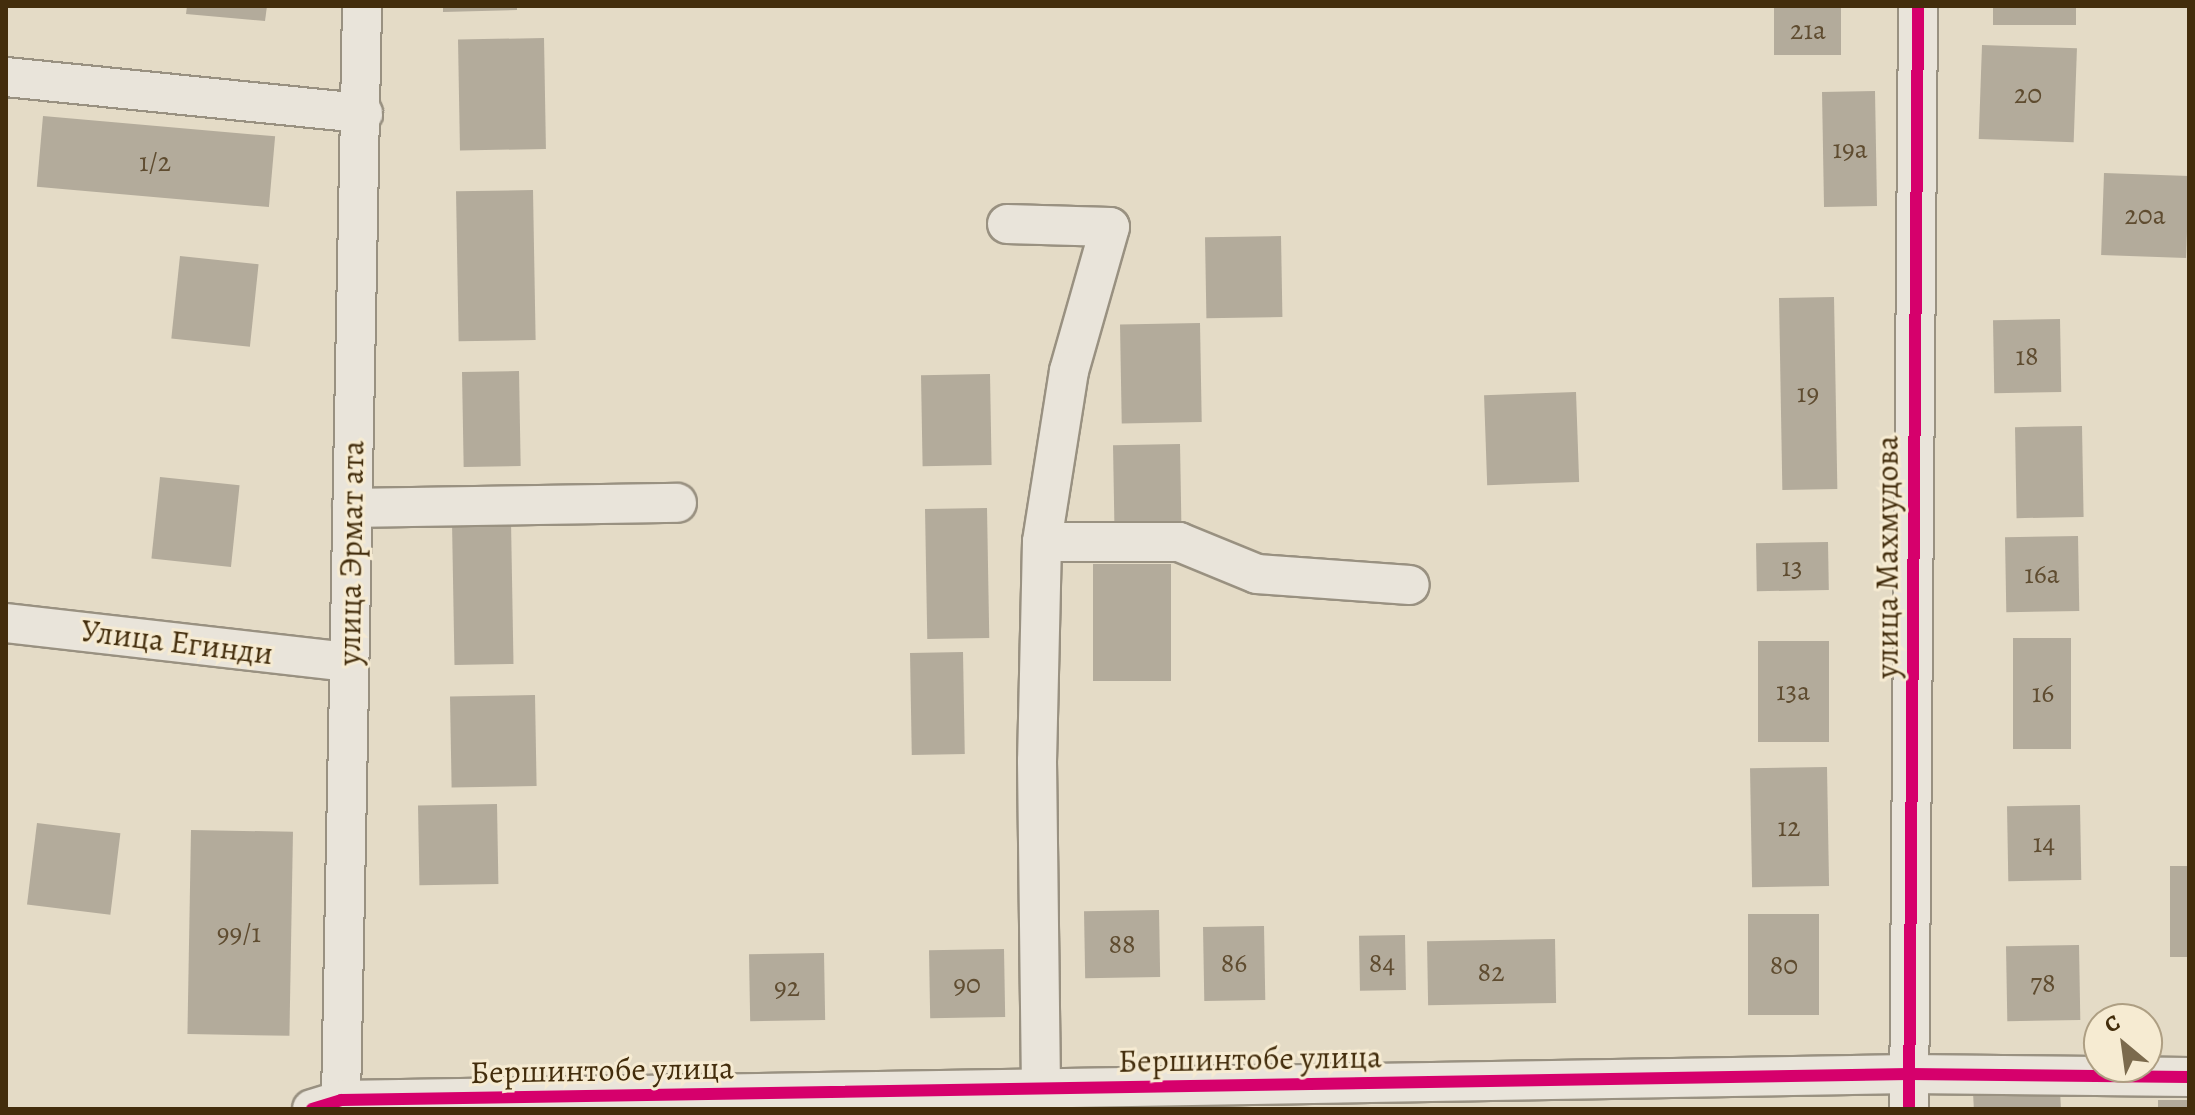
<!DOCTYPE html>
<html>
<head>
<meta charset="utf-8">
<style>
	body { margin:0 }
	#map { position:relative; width:2195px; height:1115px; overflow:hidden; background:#e4dbc6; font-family:Alegreya,serif }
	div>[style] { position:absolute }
	.building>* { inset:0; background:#b3ab9b; transform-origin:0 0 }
	.roads { filter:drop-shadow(2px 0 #999181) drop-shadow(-2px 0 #999181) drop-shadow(0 2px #999181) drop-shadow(0 -2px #999181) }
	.minor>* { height:38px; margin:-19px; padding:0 19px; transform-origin:19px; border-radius:19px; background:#e9e4da }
	.cycleway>* { height:12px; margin:-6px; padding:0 6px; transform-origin:6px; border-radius:6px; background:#d6006c }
	span { translate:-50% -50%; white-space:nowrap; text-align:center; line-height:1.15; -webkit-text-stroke:6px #f6ebd2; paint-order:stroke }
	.number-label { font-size:28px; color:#5f4c30 }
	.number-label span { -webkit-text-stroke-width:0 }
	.street-label { font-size:32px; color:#432d0c }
	.frame { position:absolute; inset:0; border:8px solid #432d0c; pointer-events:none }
	.north { position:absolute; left:2083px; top:1003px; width:80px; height:80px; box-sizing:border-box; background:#f6ebd2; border:2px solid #ae9f83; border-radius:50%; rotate:331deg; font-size:22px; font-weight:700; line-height:32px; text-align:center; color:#432d0c }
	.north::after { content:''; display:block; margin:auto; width:28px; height:36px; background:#7b6a4d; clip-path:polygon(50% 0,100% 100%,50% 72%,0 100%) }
</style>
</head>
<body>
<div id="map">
	<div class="building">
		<div style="clip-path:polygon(187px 6px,267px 6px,265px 21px,186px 14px)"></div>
		<div style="clip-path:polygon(443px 6px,517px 6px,517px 10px,443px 12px)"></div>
		<div style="left:1774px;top:6px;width:67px;height:49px"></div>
		<div style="left:1993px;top:6px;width:83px;height:19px"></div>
		<div style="left:544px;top:38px;width:111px;height:86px;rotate:89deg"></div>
		<div style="left:1982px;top:45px;width:95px;height:94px;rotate:2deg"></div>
		<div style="left:1875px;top:91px;width:115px;height:53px;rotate:89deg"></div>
		<div style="left:43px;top:116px;width:233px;height:71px;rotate:5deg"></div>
		<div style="left:2104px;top:173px;width:85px;height:82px;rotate:2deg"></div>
		<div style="left:533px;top:190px;width:150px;height:77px;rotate:89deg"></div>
		<div style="left:1281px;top:236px;width:81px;height:76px;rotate:89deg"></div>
		<div style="left:180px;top:256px;width:79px;height:83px;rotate:6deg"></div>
		<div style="left:1834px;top:297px;width:192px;height:55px;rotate:89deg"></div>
		<div style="left:2060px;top:319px;width:73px;height:67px;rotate:89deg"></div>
		<div style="left:1200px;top:323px;width:99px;height:80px;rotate:89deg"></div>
		<div style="left:519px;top:371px;width:95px;height:57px;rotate:89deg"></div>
		<div style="left:990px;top:374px;width:91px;height:69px;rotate:89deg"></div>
		<div style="left:1576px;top:392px;width:90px;height:92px;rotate:88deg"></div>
		<div style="left:2082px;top:426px;width:91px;height:67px;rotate:89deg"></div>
		<div style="left:1180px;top:444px;width:78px;height:67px;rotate:89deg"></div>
		<div style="left:160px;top:477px;width:80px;height:82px;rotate:6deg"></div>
		<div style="left:987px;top:508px;width:130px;height:62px;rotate:89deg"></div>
		<div style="left:511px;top:521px;width:143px;height:59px;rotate:89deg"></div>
		<div style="left:2078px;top:536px;width:75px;height:73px;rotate:89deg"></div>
		<div style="left:1828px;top:542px;width:48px;height:72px;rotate:89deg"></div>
		<div style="left:1171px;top:564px;width:117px;height:78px;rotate:90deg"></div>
		<div style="left:2013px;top:638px;width:58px;height:111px"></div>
		<div style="left:1758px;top:641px;width:71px;height:101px"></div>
		<div style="left:963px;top:652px;width:102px;height:53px;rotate:89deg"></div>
		<div style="left:535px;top:695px;width:91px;height:85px;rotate:89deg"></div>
		<div style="left:1827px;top:767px;width:119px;height:77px;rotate:89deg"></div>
		<div style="left:497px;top:804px;width:80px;height:79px;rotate:89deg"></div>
		<div style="left:2080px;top:805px;width:75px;height:73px;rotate:89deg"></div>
		<div style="left:37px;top:823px;width:84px;height:82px;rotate:7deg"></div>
		<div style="left:191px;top:830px;width:102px;height:204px;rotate:1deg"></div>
		<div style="left:2170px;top:866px;width:19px;height:91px"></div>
		<div style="left:1159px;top:910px;width:67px;height:75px;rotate:89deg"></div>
		<div style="left:1748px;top:914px;width:71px;height:101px"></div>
		<div style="left:1264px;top:926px;width:74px;height:61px;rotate:89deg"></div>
		<div style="left:1405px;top:935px;width:55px;height:46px;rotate:89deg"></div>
		<div style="left:1555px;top:939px;width:64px;height:128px;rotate:89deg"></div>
		<div style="left:2079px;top:945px;width:75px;height:73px;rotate:89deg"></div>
		<div style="left:1004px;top:949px;width:68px;height:75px;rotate:89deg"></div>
		<div style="left:824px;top:953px;width:67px;height:75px;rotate:89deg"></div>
		<div style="left:2060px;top:1090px;width:19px;height:87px;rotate:87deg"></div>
		<div style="left:2158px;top:1100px;width:31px;height:9px"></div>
	</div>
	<div class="roads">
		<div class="minor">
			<div style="left:6px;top:77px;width:359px;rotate:5.8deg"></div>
			<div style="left:1007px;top:224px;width:103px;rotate:1.7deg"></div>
			<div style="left:1110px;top:227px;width:150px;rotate:105.9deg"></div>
			<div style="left:1069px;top:371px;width:173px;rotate:99deg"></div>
			<div style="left:1042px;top:542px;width:219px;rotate:91.3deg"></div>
			<div style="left:1037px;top:761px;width:328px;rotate:89.3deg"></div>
			<div style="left:352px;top:508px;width:325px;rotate:-0.9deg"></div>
			<div style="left:1042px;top:542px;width:137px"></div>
			<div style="left:1179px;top:542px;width:84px;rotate:22.3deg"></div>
			<div style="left:1257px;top:574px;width:153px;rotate:4.1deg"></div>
			<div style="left:6px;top:623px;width:344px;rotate:6.5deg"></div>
			<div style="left:341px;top:1100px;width:1094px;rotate:-88.9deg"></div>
			<div style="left:312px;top:1109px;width:30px;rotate:-17deg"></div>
			<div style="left:341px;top:1100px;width:1568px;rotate:-0.95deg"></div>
			<div style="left:1909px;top:1074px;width:280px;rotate:0.6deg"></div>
			<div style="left:1909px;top:1109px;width:1103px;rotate:-89.53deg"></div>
		</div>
	</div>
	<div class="cycleway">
		<div style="left:312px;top:1109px;width:30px;rotate:-17deg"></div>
		<div style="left:341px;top:1100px;width:1568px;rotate:-0.95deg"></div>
		<div style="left:1909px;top:1074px;width:280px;rotate:0.6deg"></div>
		<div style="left:1909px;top:1109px;width:1103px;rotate:-89.53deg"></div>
	</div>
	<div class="number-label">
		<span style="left:1808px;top:30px">21а</span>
		<span style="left:2028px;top:94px">20</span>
		<span style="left:1850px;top:149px">19а</span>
		<span style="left:155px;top:162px">1/2</span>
		<span style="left:2145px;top:215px">20а</span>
		<span style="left:2027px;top:356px">18</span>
		<span style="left:1808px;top:393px">19</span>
		<span style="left:1792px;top:567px">13</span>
		<span style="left:2042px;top:574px">16а</span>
		<span style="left:1793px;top:691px">13а</span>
		<span style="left:2043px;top:693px">16</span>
		<span style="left:1789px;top:827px">12</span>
		<span style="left:2044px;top:843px">14</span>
		<span style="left:239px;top:933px">99/1</span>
		<span style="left:1122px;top:944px">88</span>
		<span style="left:1234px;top:963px">86</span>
		<span style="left:1382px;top:963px">84</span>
		<span style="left:1784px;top:965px">80</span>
		<span style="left:1491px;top:972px">82</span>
		<span style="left:2043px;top:983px">78</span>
		<span style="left:967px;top:984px">90</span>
		<span style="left:787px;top:987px">92</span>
	</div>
	<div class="street-label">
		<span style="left:351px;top:553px;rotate:-89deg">улица Эрмат ата</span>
		<span style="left:1887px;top:557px;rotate:-90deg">улица Махмудова</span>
		<span style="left:177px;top:642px;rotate:7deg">Улица Егинди</span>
		<span style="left:1250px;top:1059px;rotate:-1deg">Бершинтобе улица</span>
		<span style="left:602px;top:1070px;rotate:-1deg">Бершинтобе улица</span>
	</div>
	<div class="frame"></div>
	<div class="north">С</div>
</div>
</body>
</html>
